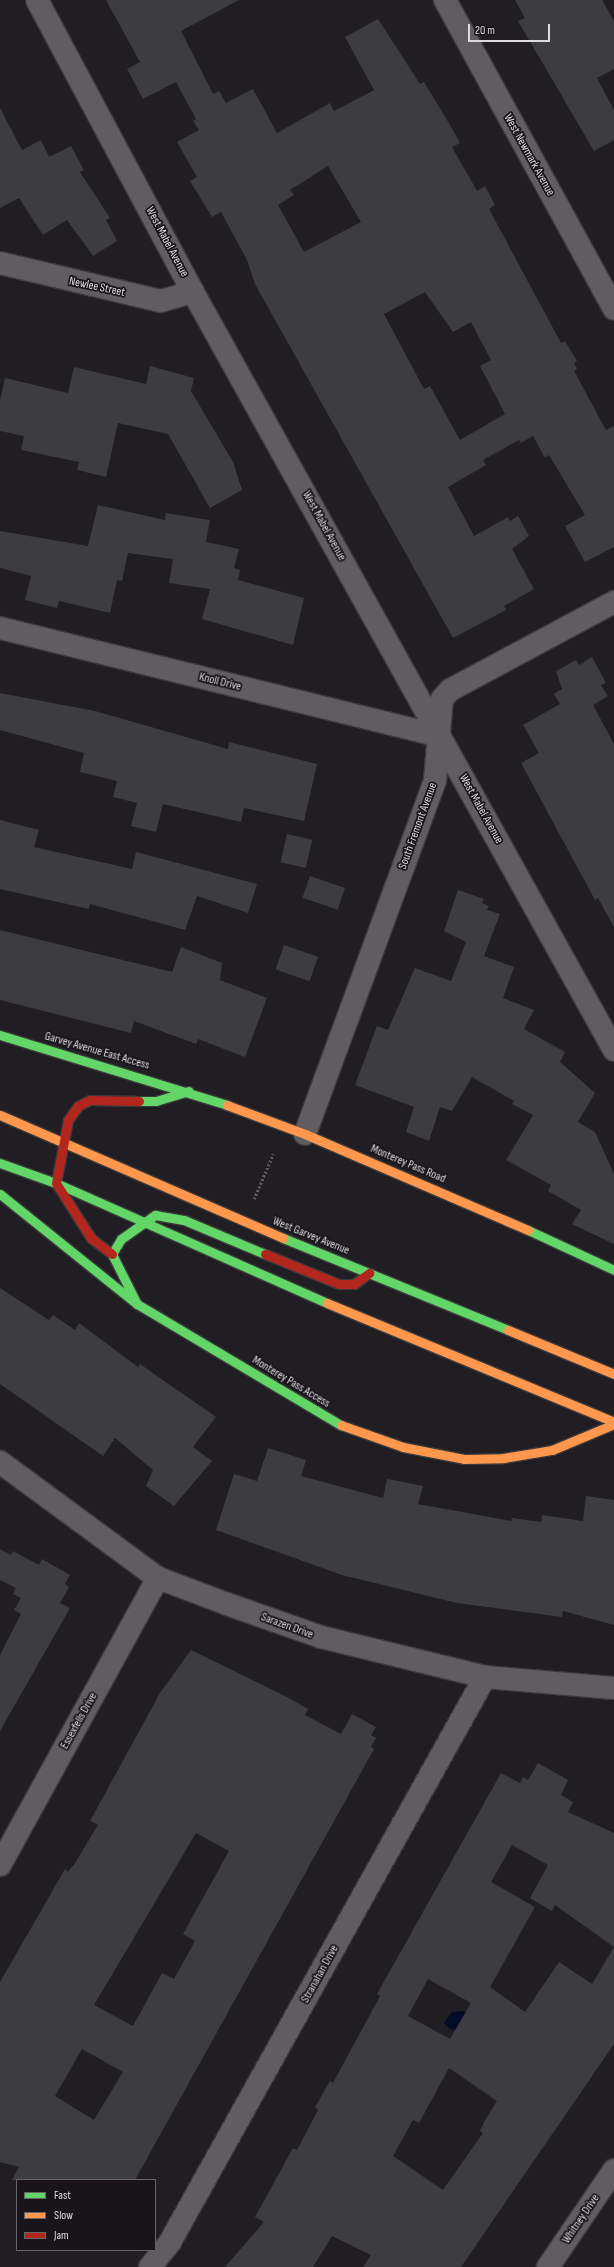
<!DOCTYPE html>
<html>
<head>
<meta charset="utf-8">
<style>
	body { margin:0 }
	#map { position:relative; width:614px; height:2267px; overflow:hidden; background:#201e22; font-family:"Sofia Sans Condensed",sans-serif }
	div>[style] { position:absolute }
	.water>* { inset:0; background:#030c26 }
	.building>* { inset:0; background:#3d3c40; transform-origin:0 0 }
	.path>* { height:2.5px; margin-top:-1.25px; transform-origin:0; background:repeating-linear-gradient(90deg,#5f5e60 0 2px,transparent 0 4px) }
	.roads { filter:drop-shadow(1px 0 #3c3a3d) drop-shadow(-1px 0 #3c3a3d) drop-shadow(0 1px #3c3a3d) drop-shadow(0 -1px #3c3a3d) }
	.street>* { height:22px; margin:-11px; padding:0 11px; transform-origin:11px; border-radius:11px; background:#5f5d60 }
	.fast>* { height:9px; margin:-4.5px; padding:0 4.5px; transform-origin:4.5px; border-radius:4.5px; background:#63d668 }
	.slow>* { height:9px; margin:-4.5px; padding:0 4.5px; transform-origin:4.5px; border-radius:4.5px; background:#ff974d }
	.jam>* { height:9px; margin:-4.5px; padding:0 4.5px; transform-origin:4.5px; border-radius:4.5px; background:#b3261e }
	span { translate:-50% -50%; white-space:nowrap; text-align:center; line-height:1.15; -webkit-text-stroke:3.5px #18141a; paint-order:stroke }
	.street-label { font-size:12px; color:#dddbdf }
	.legend { position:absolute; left:16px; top:2179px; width:140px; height:72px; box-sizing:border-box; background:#18141a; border:1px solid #676469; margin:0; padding:5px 7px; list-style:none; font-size:12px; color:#dddbdf }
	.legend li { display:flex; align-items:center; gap:8px; height:20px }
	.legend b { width:20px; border:1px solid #676469 }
	.scale { position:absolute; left:468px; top:24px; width:82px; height:18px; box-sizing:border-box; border:2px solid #dddbdf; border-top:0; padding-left:5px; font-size:12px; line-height:14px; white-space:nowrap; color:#dddbdf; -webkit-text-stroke:3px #18141a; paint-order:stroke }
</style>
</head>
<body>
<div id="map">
	<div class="water">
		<div style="clip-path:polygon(464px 2011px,486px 2025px,451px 2030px,444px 2023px,452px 2012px)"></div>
	</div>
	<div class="building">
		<div style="clip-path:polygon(evenodd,106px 0,239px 0,181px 31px,213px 94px,219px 91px,226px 103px,253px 89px,277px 133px,330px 103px,334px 111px,374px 90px,345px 37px,378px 19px,420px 84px,424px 82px,450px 125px,460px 143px,452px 147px,477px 191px,485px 186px,495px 205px,489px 209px,561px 343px,565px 341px,577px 361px,574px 363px,577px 369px,574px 371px,606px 430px,614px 426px,614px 547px,585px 562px,565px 526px,585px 515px,549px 455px,545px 458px,533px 436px,521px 443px,519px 440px,483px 460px,486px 465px,448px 487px,474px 536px,508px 517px,510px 521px,518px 516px,529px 536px,512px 549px,534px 589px,504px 606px,506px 610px,453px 638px,255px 284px,247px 260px,221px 212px,212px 217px,190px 181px,197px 177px,177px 142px,199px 130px,193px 121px,196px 119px,176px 82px,143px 99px,127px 69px,140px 62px,106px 0,328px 166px,361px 222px,304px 252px,278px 205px,294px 195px,290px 190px,328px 166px,106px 0,425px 292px,453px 332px,471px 322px,491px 360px,480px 366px,505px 414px,460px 440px,430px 386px,424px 389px,384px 314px,425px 292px)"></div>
		<div style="clip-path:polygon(515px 0,602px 0,614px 21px,614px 69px,597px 78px,614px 110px,614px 140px,594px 151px,518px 21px,525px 18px)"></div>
		<div style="clip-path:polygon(0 108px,22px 150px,41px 140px,49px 157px,71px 146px,84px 170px,80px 172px,110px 218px,106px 220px,117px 241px,93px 256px,67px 220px,43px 235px,19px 198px,0 208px)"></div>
		<div style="clip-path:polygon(150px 366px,194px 378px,191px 391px,233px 462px,242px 490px,210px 508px,168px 434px,118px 423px,106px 477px,77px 470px,79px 462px,21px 450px,24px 436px,0 431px,0 400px,5px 378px,68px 393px,74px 367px,146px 384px)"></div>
		<div style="clip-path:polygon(98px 505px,165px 520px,166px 513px,210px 520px,206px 542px,239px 549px,234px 568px,240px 570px,238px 580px,304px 598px,293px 645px,202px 619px,210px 589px,169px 583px,173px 559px,128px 553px,122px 581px,117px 580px,110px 613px,59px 601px,57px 608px,25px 600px,31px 576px,0 568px,0 531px,88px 546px)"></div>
		<div style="clip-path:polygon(592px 657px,606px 683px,601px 685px,608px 696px,593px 705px,614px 744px,614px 927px,598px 898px,595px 900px,521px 763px,539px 753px,523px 725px,560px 704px,554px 694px,562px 689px,556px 671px,576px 660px,579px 665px)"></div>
		<div style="clip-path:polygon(0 693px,95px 711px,228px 749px,229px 742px,317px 764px,304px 821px,244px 808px,241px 822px,163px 804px,156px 832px,131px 826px,137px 803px,113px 797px,117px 781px,80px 772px,84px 753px,0 730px)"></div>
		<div style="clip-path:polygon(0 820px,39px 830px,34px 847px,132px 869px,136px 852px,257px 884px,248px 913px,197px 896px,185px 930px,90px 904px,89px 909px,0 889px)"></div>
		<div style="left:287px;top:834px;width:26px;height:29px;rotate:13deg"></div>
		<div style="left:310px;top:876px;width:37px;height:23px;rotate:19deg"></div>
		<div style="clip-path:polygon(458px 890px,484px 899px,482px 903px,489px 906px,487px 910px,500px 914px,484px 956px,514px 967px,503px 998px,534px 1010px,524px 1029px,565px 1052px,560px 1062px,595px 1093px,578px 1122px,595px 1132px,614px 1174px,614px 1244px,572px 1224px,581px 1210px,548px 1191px,551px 1185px,506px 1160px,533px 1115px,512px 1104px,514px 1101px,472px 1077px,452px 1111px,440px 1107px,429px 1141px,406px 1132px,414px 1107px,355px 1085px,377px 1026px,388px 1030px,415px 968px,451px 981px,466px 942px,444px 931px)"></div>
		<div style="clip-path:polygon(0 930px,172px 972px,181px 947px,222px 963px,220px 980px,267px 998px,245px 1057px,198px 1039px,196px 1044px,134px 1021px,131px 1033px,0 1000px)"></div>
		<div style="left:284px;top:945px;width:36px;height:26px;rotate:19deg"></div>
		<div style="clip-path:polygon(0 1288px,49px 1320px,53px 1315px,75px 1330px,79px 1323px,138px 1367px,140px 1364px,216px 1417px,193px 1447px,212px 1461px,174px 1506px,146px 1486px,153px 1470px,115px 1438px,103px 1456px,0 1384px)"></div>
		<div style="clip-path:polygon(268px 1448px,306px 1460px,301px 1476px,383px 1498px,387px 1479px,398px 1481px,423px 1486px,418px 1504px,511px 1521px,512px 1518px,541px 1522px,542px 1515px,583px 1521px,586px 1496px,614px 1500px,614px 1625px,563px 1611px,562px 1617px,457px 1603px,342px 1575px,216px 1530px,234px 1474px,257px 1481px)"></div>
		<div style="clip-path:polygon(0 1549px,11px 1555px,13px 1551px,39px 1565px,42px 1559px,70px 1575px,65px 1584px,69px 1587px,60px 1603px,70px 1608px,0 1731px,0 1655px,21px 1614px,14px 1610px,21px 1598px,13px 1594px,16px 1588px,0 1580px)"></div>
		<div style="clip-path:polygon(evenodd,191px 1650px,287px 1697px,308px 1709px,305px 1715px,341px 1734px,352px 1714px,376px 1727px,371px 1735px,376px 1738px,371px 1747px,374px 1749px,135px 2180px,12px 2180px,19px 2167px,0 2162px,0 1982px,65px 1869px,68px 1872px,75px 1863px,98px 1825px,90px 1821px,160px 1693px,191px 1650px,196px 1833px,229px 1851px,183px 1934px,195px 1941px,174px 1979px,162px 1973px,133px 2026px,94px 2005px,196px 1833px,191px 1650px,82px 2049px,123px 2072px,94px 2120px,55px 2096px,82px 2049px)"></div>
		<div style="clip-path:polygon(evenodd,538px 1763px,568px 1780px,561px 1795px,573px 1802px,568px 1812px,614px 1833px,614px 1947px,555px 1905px,552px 1911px,530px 1898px,548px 1865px,512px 1845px,491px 1882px,535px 1907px,490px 1987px,525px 2012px,559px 1962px,592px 1984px,614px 1947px,614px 2044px,461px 2267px,363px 2267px,371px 2255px,332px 2236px,313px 2267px,225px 2267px,264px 2222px,255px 2217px,293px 2148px,297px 2150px,318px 2110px,315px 2107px,330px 2081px,333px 2083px,380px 1996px,377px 1994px,501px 1773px,520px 1783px,523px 1777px,528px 1780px,538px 1763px,428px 1979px,471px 2003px,450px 2039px,408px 2016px,428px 1979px,538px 1763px,449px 2068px,497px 2101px,485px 2120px,480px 2131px,483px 2133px,443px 2190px,393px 2156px,413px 2120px,419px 2123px,449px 2068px)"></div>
	</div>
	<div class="path">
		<div style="left:254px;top:1199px;width:49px;rotate:-67.1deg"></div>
	</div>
	<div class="roads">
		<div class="street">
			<div style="left:37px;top:0;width:331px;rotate:61.9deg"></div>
			<div style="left:193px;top:292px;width:867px;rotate:60.95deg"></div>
			<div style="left:445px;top:0;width:352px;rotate:61.3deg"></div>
			<div style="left:0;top:263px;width:165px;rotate:13.3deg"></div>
			<div style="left:161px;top:301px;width:33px;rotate:-16deg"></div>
			<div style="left:0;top:628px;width:453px;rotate:13.8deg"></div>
			<div style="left:305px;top:1134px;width:377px;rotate:-69.8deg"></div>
			<div style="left:435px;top:780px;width:81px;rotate:-85.1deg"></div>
			<div style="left:442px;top:699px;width:12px;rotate:-48deg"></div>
			<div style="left:450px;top:690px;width:186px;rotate:-28.2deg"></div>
			<div style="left:0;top:1462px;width:196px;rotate:36.3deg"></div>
			<div style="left:158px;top:1578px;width:74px;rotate:20.6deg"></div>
			<div style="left:227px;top:1604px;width:100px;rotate:19.3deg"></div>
			<div style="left:321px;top:1637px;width:169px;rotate:13.7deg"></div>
			<div style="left:485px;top:1677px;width:129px;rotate:4.9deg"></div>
			<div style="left:0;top:1865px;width:328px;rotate:-61.2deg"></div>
			<div style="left:150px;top:2267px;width:32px;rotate:-51deg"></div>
			<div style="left:170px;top:2242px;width:647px;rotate:-60.86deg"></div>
			<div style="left:548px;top:2267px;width:117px;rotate:-55.8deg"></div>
		</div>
		<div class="fast">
			<div style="left:0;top:1035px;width:238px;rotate:17.1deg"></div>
			<div style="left:139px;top:1101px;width:17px"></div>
			<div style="left:156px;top:1101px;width:34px;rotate:-17deg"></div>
			<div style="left:0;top:1163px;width:59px;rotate:19.7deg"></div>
			<div style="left:56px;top:1183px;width:296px;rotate:23.9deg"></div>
			<div style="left:0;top:1194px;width:176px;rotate:38.8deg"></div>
			<div style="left:137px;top:1304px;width:237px;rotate:30.7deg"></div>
			<div style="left:528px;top:1230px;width:95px;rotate:24.9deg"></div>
			<div style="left:283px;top:1238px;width:243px;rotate:22.2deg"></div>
			<div style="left:137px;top:1304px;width:56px;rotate:-116.6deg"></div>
			<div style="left:112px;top:1254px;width:17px;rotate:-59deg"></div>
			<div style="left:121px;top:1239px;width:42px;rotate:-35.2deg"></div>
			<div style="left:155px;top:1215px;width:29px;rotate:10deg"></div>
			<div style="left:184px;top:1220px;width:88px;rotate:22.8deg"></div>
		</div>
		<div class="slow">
			<div style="left:227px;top:1105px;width:83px;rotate:20.4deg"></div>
			<div style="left:305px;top:1134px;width:243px;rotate:23.3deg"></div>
			<div style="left:0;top:1115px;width:309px;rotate:23.5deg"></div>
			<div style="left:327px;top:1303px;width:311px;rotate:22.5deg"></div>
			<div style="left:508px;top:1330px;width:115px;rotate:22.5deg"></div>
			<div style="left:341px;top:1425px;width:66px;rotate:19.5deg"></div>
			<div style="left:403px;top:1447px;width:62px;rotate:11.1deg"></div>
			<div style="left:464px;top:1459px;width:39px;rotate:-1deg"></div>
			<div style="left:503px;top:1458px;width:50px;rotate:-9.3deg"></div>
			<div style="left:552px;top:1450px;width:67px;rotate:-22.8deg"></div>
		</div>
		<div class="jam">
			<div style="left:112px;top:1254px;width:26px;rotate:-143deg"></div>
			<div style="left:91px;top:1238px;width:65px;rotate:-122.5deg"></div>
			<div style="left:56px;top:1183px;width:64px;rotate:-79.2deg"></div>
			<div style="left:68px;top:1120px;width:17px;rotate:-54deg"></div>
			<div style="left:78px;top:1106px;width:13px;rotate:-27deg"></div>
			<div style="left:90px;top:1100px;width:49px;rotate:1.2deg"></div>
			<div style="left:265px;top:1254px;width:80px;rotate:22.1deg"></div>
			<div style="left:339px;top:1284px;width:15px"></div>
			<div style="left:354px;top:1284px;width:19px;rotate:-36deg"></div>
		</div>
	</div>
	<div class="street-label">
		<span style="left:529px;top:155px;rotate:61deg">West Newmark Avenue</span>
		<span style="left:167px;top:242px;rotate:62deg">West Mabel Avenue</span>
		<span style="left:97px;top:287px;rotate:12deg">Newlee Street</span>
		<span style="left:324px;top:526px;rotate:61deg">West Mabel Avenue</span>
		<span style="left:220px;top:682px;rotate:14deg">Knoll Drive</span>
		<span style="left:481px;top:809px;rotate:61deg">West Mabel Avenue</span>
		<span style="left:418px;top:826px;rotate:-70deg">South Fremont Avenue</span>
		<span style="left:97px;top:1051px;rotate:16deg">Garvey Avenue East Access</span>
		<span style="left:408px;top:1164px;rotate:23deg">Monterey Pass Road</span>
		<span style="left:311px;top:1236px;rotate:22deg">West Garvey Avenue</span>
		<span style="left:291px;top:1382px;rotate:31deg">Monterey Pass Access</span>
		<span style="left:287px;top:1626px;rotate:20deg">Sarazen Drive</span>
		<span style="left:79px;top:1721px;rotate:-61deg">Essexfells Drive</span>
		<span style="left:320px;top:1974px;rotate:-61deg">Stranahan Drive</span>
		<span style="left:581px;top:2219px;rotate:-56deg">Whitney Drive</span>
	</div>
	<ul class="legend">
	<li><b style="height:5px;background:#63d668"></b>Fast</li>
	<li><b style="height:5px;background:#ff974d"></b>Slow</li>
	<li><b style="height:5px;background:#b3261e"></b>Jam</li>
	</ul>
	<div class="scale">20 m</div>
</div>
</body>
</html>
